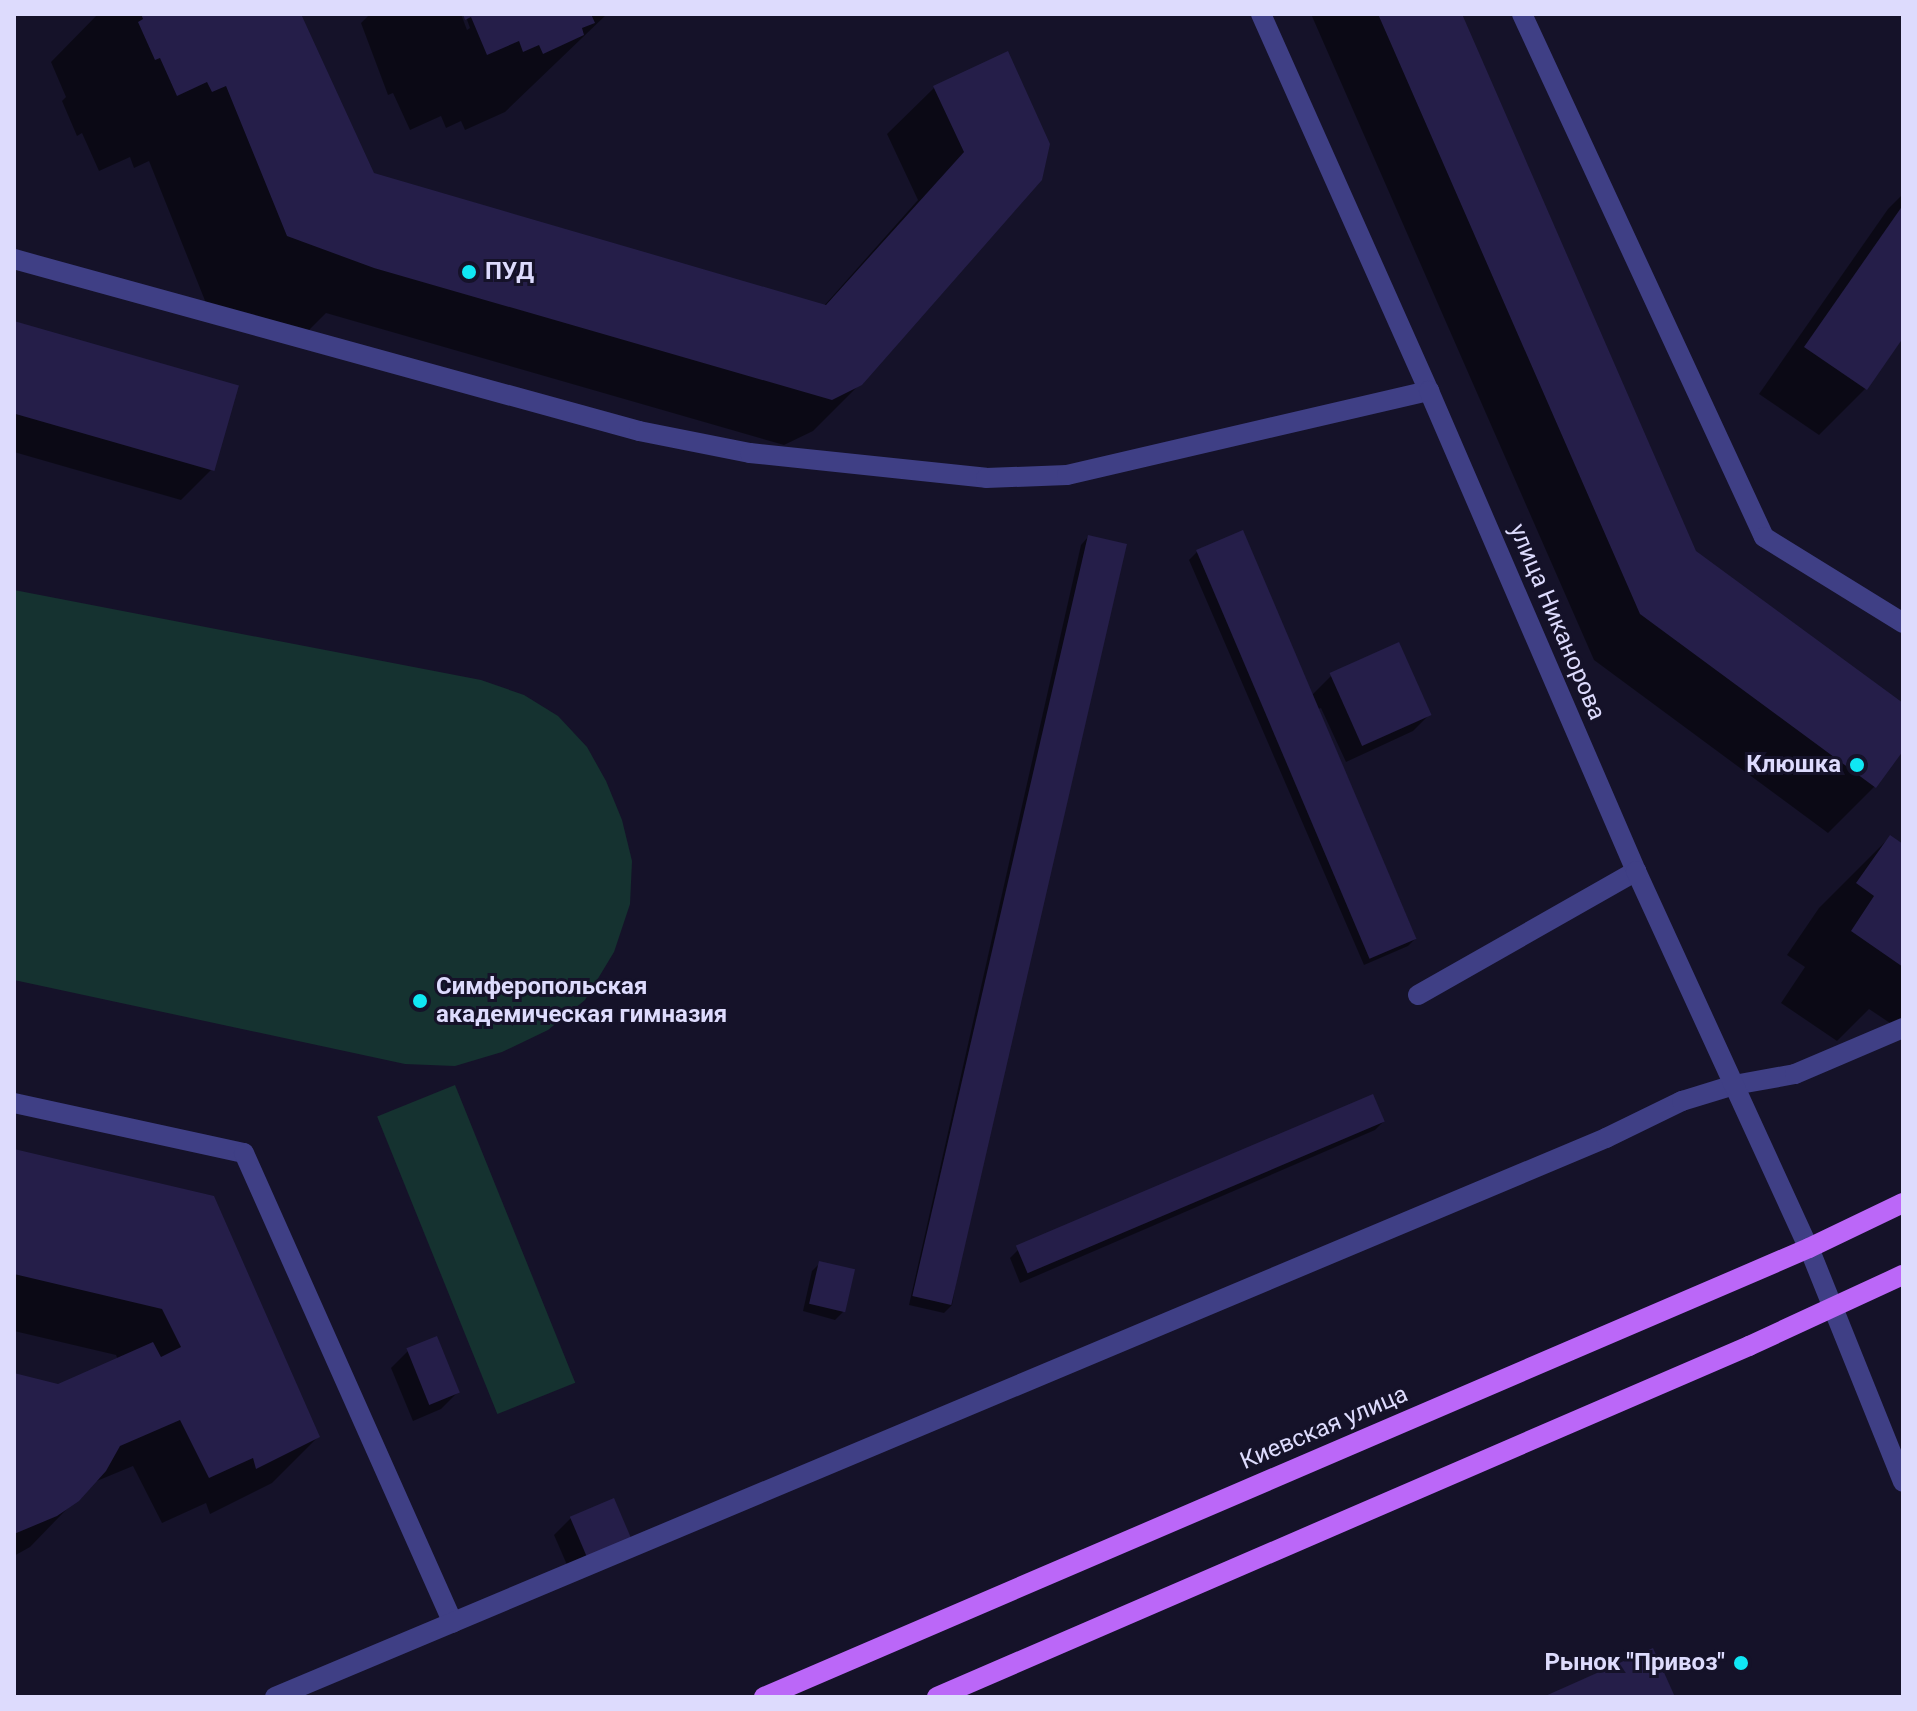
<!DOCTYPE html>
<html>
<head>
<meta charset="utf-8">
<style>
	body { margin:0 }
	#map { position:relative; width:1917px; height:1711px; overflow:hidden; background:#151229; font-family:Roboto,sans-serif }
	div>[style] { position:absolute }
	.green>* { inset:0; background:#153230; transform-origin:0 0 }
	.shadow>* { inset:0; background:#0007 }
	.building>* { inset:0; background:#251e49; transform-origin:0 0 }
	.service>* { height:20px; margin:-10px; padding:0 10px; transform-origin:10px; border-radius:10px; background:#3f3f85 }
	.minor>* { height:20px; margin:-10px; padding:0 10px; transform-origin:10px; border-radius:10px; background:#3f3f85 }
	.tertiary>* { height:20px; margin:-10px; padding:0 10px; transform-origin:10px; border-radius:10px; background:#3f3f85 }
	.primary>* { height:20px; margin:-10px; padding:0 10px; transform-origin:10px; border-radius:10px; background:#bb67f8 }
	.dots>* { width:22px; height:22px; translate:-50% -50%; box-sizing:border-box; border:4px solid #151229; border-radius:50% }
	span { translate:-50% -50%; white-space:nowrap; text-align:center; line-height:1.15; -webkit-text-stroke:6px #151229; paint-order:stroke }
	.poi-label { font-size:24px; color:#dddbfd; font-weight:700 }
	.left { translate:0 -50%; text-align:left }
	.right { translate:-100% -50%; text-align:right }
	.street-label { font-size:24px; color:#dddbfd }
	.frame { position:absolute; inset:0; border:16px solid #dddbfd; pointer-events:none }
</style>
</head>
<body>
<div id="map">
	<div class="green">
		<div style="clip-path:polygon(14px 590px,481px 680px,524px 695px,558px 716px,587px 747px,606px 781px,622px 820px,632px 861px,630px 904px,614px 952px,585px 1000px,548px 1030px,502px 1052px,455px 1066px,405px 1064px,14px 980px)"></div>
		<div style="left:455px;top:1085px;width:321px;height:84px;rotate:68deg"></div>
	</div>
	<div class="shadow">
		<div style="clip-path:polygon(98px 14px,299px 14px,372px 175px,823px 307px,918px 200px,887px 134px,934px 88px,1007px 54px,1048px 144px,861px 383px,813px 431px,784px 445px,326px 313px,295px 344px,210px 313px,149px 161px,134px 168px,130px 157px,99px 171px,82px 133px,77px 136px,62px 101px,66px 97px,51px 62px)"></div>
		<div style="clip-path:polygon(370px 14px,461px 14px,467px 30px,470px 28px,465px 14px,607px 14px,505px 112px,465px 130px,461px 121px,446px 128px,441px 116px,410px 130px,393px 93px,388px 95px,361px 23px)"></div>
		<div style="clip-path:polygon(1311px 14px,1460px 14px,1695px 552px,1903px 706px,1903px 748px,1874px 787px,1828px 833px,1594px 660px)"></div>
		<div style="clip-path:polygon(1903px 194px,1903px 335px,1865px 389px,1819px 435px,1759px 394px,1888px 209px)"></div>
		<div style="clip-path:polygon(14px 323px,214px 467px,181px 500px,14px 452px)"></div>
		<div style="clip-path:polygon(1088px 537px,952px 1305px,944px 1313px,909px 1305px,1081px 545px)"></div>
		<div style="clip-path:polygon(1197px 552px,1312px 695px,1331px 676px,1430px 714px,1413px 731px,1346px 762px,1321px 708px,1318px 709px,1416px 938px,1408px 946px,1364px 965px,1189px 560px)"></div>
		<div style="clip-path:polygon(1890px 837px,1903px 846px,1903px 1024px,1899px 1029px,1869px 1009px,1837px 1041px,1781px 1003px,1805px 967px,1787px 955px,1819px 908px)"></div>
		<div style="clip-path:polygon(1372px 1097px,1383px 1122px,1375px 1130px,1020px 1283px,1010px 1258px,1018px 1250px)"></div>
		<div style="clip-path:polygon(14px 1151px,318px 1437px,272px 1483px,210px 1514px,206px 1503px,162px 1523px,133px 1466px,92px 1483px,30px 1547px,14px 1556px,14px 1375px,59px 1386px,118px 1360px,116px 1355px,14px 1331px)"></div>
		<div style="clip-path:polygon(820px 1263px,843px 1312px,835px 1320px,803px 1311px,812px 1271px)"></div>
		<div style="clip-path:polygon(408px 1351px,458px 1392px,441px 1409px,413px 1421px,391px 1368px)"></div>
		<div style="clip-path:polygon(613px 1500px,630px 1540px,571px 1574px,554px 1535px,571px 1518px)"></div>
	</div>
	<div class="building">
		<div style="clip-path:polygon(141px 14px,301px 14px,374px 173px,826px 305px,964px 152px,933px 86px,1008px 51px,1050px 144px,1042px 180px,862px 385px,832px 400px,374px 268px,287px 236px,226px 86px,212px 92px,207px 82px,177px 96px,160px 58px,155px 60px,138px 22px,143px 19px)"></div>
		<div style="clip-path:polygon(463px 14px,591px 14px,595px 23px,582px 28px,584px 35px,543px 54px,539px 45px,523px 52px,519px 41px,487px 55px,471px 17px,465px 20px)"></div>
		<div style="clip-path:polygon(1378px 14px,1462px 14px,1696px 551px,1903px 703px,1903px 751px,1876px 788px,1640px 614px)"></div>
		<div style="clip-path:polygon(1903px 205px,1903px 338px,1867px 390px,1804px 347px)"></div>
		<div style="left:14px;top:321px;width:234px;height:89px;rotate:16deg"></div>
		<div style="left:1243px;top:530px;width:444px;height:51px;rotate:67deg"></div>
		<div style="left:1088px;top:535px;width:40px;height:781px;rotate:13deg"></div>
		<div style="left:1399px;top:642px;width:80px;height:76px;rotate:66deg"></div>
		<div style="clip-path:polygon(1890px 835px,1903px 844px,1903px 967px,1851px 931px,1874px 896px,1856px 883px)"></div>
		<div style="left:1373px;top:1094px;width:30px;height:388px;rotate:67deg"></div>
		<div style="clip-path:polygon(14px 1149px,214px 1196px,320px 1437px,256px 1469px,253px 1458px,209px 1478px,180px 1420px,120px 1446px,106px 1471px,79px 1501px,57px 1516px,14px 1534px,14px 1373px,58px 1384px,153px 1342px,161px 1357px,181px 1347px,162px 1309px,14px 1274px)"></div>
		<div style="left:819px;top:1261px;width:37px;height:44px;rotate:13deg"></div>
		<div style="left:437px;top:1336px;width:61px;height:33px;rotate:68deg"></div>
		<div style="left:614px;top:1498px;width:47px;height:48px;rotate:67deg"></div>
		<div style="clip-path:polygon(1653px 1648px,1675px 1697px,1543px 1697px)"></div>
	</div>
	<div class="service">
		<div style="left:1522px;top:14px;width:576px;rotate:65.17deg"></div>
		<div style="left:1764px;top:537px;width:163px;rotate:31.7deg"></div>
		<div style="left:1418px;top:995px;width:251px;rotate:-29.6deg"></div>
		<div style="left:14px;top:1103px;width:235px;rotate:12.3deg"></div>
		<div style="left:244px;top:1153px;width:514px;rotate:66.03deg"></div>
		<div style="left:275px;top:1697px;width:1444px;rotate:-22.78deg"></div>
		<div style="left:1606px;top:1138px;width:85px;rotate:-26deg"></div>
		<div style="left:1682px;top:1101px;width:54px;rotate:-17.1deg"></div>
	</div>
	<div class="minor">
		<div style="left:1261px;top:14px;width:413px;rotate:66deg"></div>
		<div style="left:1734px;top:1085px;width:62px;rotate:-10.2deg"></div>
		<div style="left:1795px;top:1074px;width:117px;rotate:-23.1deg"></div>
		<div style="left:1809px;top:1248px;width:252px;rotate:68.1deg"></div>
	</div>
	<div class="tertiary">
		<div style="left:14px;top:259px;width:648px;rotate:15.39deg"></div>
		<div style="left:639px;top:431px;width:113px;rotate:11.2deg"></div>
		<div style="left:750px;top:453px;width:237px;rotate:6deg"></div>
		<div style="left:986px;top:478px;width:81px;rotate:-2.1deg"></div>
		<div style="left:1067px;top:475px;width:372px;rotate:-13.1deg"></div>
		<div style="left:1429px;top:391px;width:523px;rotate:66.67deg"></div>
		<div style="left:1636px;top:871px;width:415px;rotate:65.4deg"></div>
	</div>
	<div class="primary">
		<div style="left:764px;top:1697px;width:1137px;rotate:-23.25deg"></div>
		<div style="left:1809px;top:1248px;width:104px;rotate:-25.6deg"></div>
		<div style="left:937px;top:1697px;width:885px;rotate:-23.38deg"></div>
		<div style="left:1749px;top:1346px;width:170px;rotate:-24.8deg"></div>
	</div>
	<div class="dots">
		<div style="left:469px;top:272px;background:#10e7f4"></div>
		<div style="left:1857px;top:765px;background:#10e7f4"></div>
		<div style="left:420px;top:1001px;background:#10e7f4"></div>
		<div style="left:1741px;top:1663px;background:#10e7f4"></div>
	</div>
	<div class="poi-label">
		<span class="left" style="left:485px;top:272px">ПУД</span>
		<span class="right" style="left:1841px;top:765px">Клюшка</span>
		<span class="left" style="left:436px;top:1001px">Симферопольская<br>академическая гимназия</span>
		<span class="right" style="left:1725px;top:1663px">Рынок "Привоз"</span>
	</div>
	<div class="street-label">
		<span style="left:1557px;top:622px;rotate:67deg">улица Никанорова</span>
		<span style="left:1324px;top:1428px;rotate:-23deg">Киевская улица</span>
	</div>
	<div class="frame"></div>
</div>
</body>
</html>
